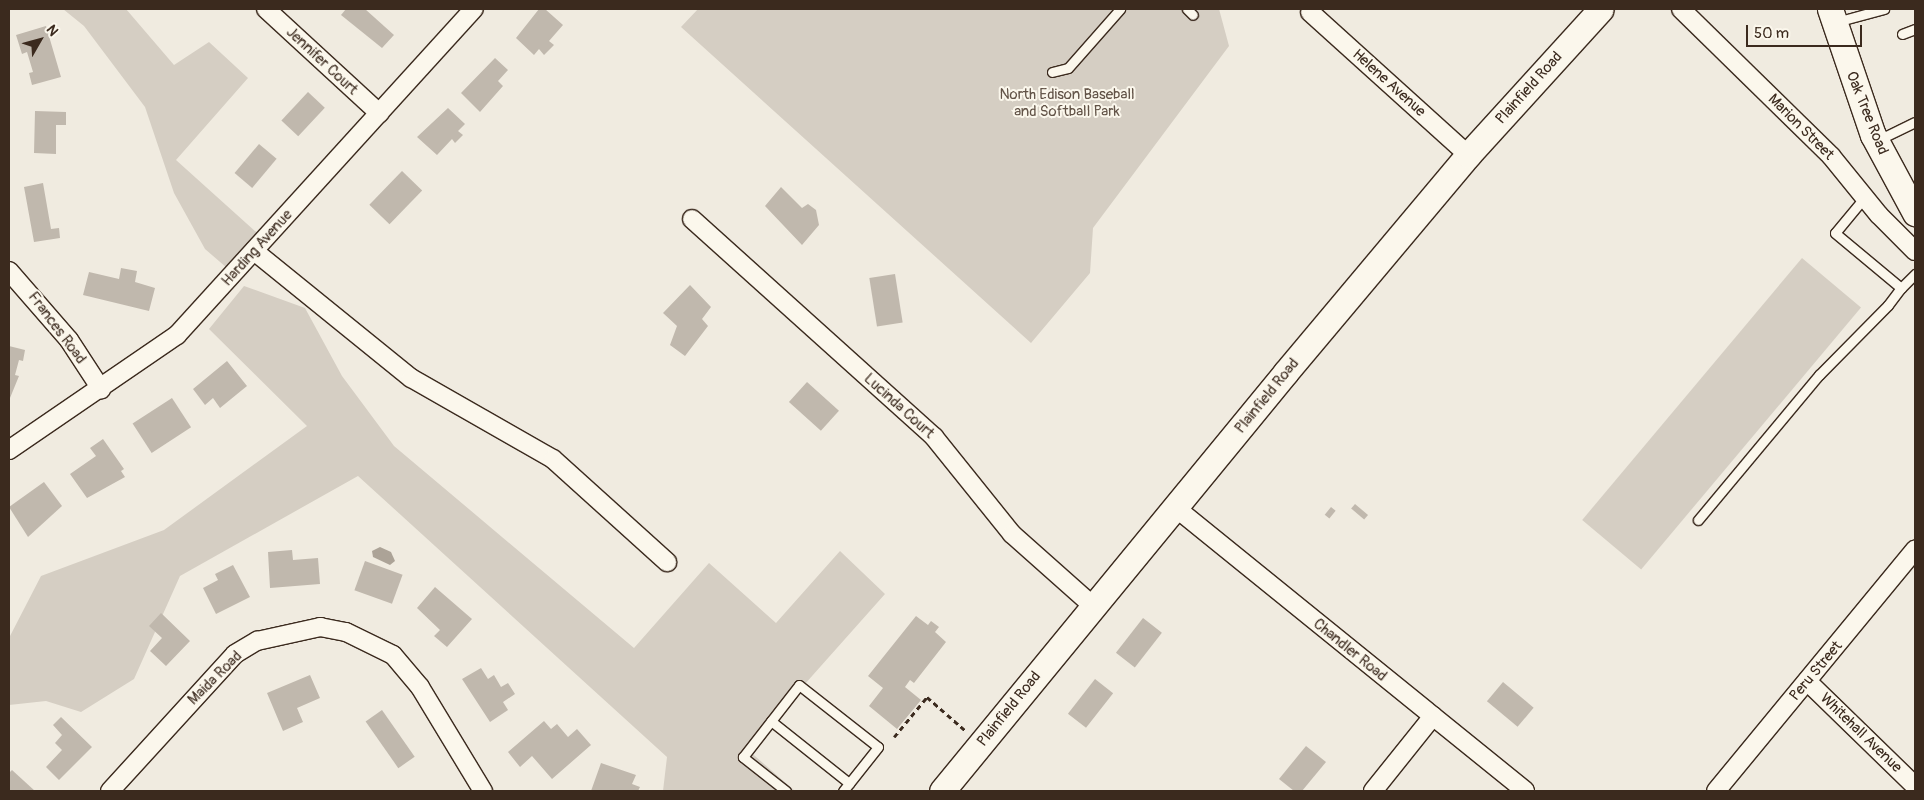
<!DOCTYPE html>
<html>
<head>
<meta charset="utf-8">
<style>
	body { margin:0 }
	#map { position:relative; width:1924px; height:800px; overflow:hidden; background:#f0ebe0; font-family:Pangolin,sans-serif }
	div>[style] { position:absolute }
	.green>* { inset:0; background:#d5cec3; transform-origin:0 0 }
	.water>* { inset:0; background:#aca397 }
	.building>* { inset:0; background:#c0b8ad; transform-origin:0 0 }
	.path>* { height:2.5px; margin-top:-1.25px; transform-origin:0; background:repeating-linear-gradient(90deg,#3b2a1e 0 5px,transparent 0 9px) }
	.roads { filter:drop-shadow(1px 0 #3b2a1e) drop-shadow(-1px 0 #3b2a1e) drop-shadow(0 1px #3b2a1e) drop-shadow(0 -1px #3b2a1e) }
	.lane>* { height:9px; margin:-4.5px; padding:0 4.5px; transform-origin:4.5px; border-radius:4.5px; background:#fbf7ec }
	.street>* { height:18px; margin:-9px; padding:0 9px; transform-origin:9px; border-radius:9px; background:#fbf7ec }
	.secondary>* { height:25px; margin:-12.5px; padding:0 12.5px; transform-origin:12.5px; border-radius:12.5px; background:#fbf7ec }
	span { translate:-50% -50%; white-space:nowrap; text-align:center; line-height:1.15; -webkit-text-stroke:4px #fbf7ec; paint-order:stroke }
	.street-label { font-size:15px; color:#3b2a1e }
	.park-label { font-size:15px; color:#625347 }
	.frame { position:absolute; inset:0; border:10px solid #3b2a1e; pointer-events:none }
	.north { position:absolute; left:15px; top:15px; width:50px; height:50px; -webkit-text-stroke:4px #fbf7ec; paint-order:stroke; rotate:52deg; font-size:14px; font-weight:700; line-height:20px; text-align:center; color:#3b2a1e }
	.north::after { content:''; display:block; margin:auto; width:18px; height:22px; background:#3b2a1e; clip-path:polygon(50% 0,100% 100%,50% 72%,0 100%) }
	.scale { position:absolute; left:1746px; top:25px; width:116px; height:22px; box-sizing:border-box; border:2px solid #3b2a1e; border-top:0; padding-left:6px; font-size:15px; line-height:18px; white-space:nowrap; color:#3b2a1e; -webkit-text-stroke:4px #fbf7ec; paint-order:stroke }
</style>
</head>
<body>
<div id="map">
	<div class="green">
		<div style="clip-path:polygon(63px 9px,126px 9px,174px 65px,209px 42px,248px 78px,176px 160px,265px 240px,234px 274px,205px 249px,174px 193px,145px 107px,84px 26px)"></div>
		<div style="clip-path:polygon(698px 9px,1219px 9px,1229px 46px,1093px 228px,1090px 273px,1031px 343px,681px 27px)"></div>
		<div style="left:1802px;top:258px;width:77px;height:342px;rotate:40deg"></div>
		<div style="clip-path:polygon(244px 286px,305px 308px,342px 376px,394px 446px,634px 648px,709px 563px,776px 623px,840px 551px,885px 594px,747px 749px,795px 791px,663px 791px,667px 757px,358px 476px,180px 576px,134px 679px,81px 712px,46px 701px,9px 705px,9px 638px,41px 576px,164px 530px,307px 426px,209px 329px)"></div>
	</div>
	<div class="water">
		<div style="clip-path:polygon(380px 547px,391px 552px,395px 561px,390px 565px,373px 557px,372px 551px)"></div>
	</div>
	<div class="building">
		<div style="clip-path:polygon(346px 9px,365px 9px,394px 35px,382px 48px,341px 15px)"></div>
		<div style="clip-path:polygon(539px 9px,545px 9px,563px 25px,549px 41px,554px 45px,544px 55px,539px 49px,534px 55px,516px 38px)"></div>
		<div style="clip-path:polygon(46px 26px,61px 77px,32px 85px,29px 73px,33px 72px,27px 52px,22px 54px,16px 35px)"></div>
		<div style="clip-path:polygon(495px 58px,508px 70px,498px 81px,503px 86px,480px 112px,461px 93px)"></div>
		<div style="left:308px;top:92px;width:23px;height:39px;rotate:43deg"></div>
		<div style="clip-path:polygon(448px 108px,465px 124px,458px 131px,463px 135px,455px 143px,452px 139px,437px 155px,417px 137px)"></div>
		<div style="clip-path:polygon(35px 111px,66px 112px,66px 125px,56px 125px,56px 154px,34px 153px)"></div>
		<div style="left:259px;top:144px;width:23px;height:38px;rotate:40deg"></div>
		<div style="left:402px;top:171px;width:28px;height:47px;rotate:44deg"></div>
		<div style="clip-path:polygon(43px 183px,51px 229px,59px 228px,60px 238px,34px 242px,24px 187px)"></div>
		<div style="clip-path:polygon(781px 187px,802px 208px,808px 204px,816px 210px,819px 225px,802px 245px,765px 206px)"></div>
		<div style="clip-path:polygon(121px 268px,137px 271px,135px 282px,155px 288px,149px 311px,83px 295px,89px 272px,119px 279px)"></div>
		<div style="left:895px;top:274px;width:49px;height:26px;rotate:81deg"></div>
		<div style="clip-path:polygon(690px 285px,711px 307px,702px 319px,708px 326px,685px 356px,670px 345px,677px 326px,663px 313px)"></div>
		<div style="clip-path:polygon(9px 346px,25px 350px,23px 361px,19px 360px,15px 375px,19px 376px,10px 398px)"></div>
		<div style="clip-path:polygon(227px 361px,247px 386px,220px 408px,213px 398px,205px 405px,193px 389px)"></div>
		<div style="left:807px;top:382px;width:43px;height:27px;rotate:42deg"></div>
		<div style="left:172px;top:398px;width:35px;height:47px;rotate:57deg"></div>
		<div style="clip-path:polygon(103px 439px,124px 469px,121px 471px,125px 477px,87px 498px,70px 474px,96px 456px,90px 448px)"></div>
		<div style="clip-path:polygon(44px 482px,62px 506px,28px 537px,9px 507px)"></div>
		<div style="left:1355px;top:504px;width:17px;height:6px;rotate:40deg"></div>
		<div style="left:1331px;top:507px;width:6px;height:10px;rotate:39deg"></div>
		<div style="clip-path:polygon(292px 550px,293px 560px,318px 558px,320px 584px,270px 588px,268px 552px)"></div>
		<div style="left:365px;top:561px;width:40px;height:31px;rotate:20deg"></div>
		<div style="clip-path:polygon(233px 565px,250px 597px,216px 614px,203px 588px,218px 580px,215px 574px)"></div>
		<div style="clip-path:polygon(435px 587px,472px 619px,447px 647px,434px 636px,440px 630px,417px 608px)"></div>
		<div style="clip-path:polygon(161px 613px,190px 641px,166px 666px,150px 651px,162px 638px,149px 626px)"></div>
		<div style="clip-path:polygon(916px 616px,928px 625px,931px 621px,939px 627px,935px 632px,946px 642px,914px 683px,910px 680px,905px 687px,921px 700px,897px 729px,869px 706px,883px 688px,868px 676px)"></div>
		<div style="left:1143px;top:618px;width:24px;height:44px;rotate:38deg"></div>
		<div style="clip-path:polygon(481px 668px,488px 679px,494px 675px,501px 687px,508px 683px,515px 694px,503px 702px,508px 710px,490px 722px,462px 679px)"></div>
		<div style="clip-path:polygon(310px 675px,320px 698px,297px 708px,303px 722px,283px 731px,267px 693px)"></div>
		<div style="left:1095px;top:679px;width:23px;height:44px;rotate:38deg"></div>
		<div style="left:1503px;top:682px;width:40px;height:25px;rotate:40deg"></div>
		<div style="left:382px;top:710px;width:57px;height:20px;rotate:55deg"></div>
		<div style="clip-path:polygon(61px 717px,92px 747px,59px 780px,46px 767px,62px 750px,55px 743px,62px 735px,53px 725px)"></div>
		<div style="clip-path:polygon(544px 721px,551px 729px,557px 724px,568px 737px,577px 729px,591px 745px,552px 779px,532px 756px,520px 767px,508px 752px)"></div>
		<div style="clip-path:polygon(1306px 746px,1326px 762px,1302px 791px,1294px 791px,1279px 779px)"></div>
		<div style="clip-path:polygon(601px 763px,636px 775px,632px 784px,640px 787px,638px 791px,591px 791px)"></div>
		<div style="clip-path:polygon(12px 770px,35px 791px,9px 791px,9px 773px)"></div>
	</div>
	<div class="path">
		<div style="left:894px;top:737px;width:52px;rotate:-50.5deg"></div>
		<div style="left:927px;top:697px;width:52px;rotate:41.1deg"></div>
	</div>
	<div class="roads">
		<div class="lane">
			<div style="left:1187px;top:9px;width:8px;rotate:45deg"></div>
			<div style="left:1836px;top:22px;width:50px;rotate:-15.2deg"></div>
			<div style="left:1902px;top:34px;width:14px;rotate:-21deg"></div>
			<div style="left:1052px;top:72px;width:16px;rotate:-14deg"></div>
			<div style="left:1068px;top:68px;width:79px;rotate:-48.6deg"></div>
			<div style="left:1876px;top:141px;width:43px;rotate:-26deg"></div>
			<div style="left:1864px;top:198px;width:45px;rotate:129.6deg"></div>
			<div style="left:1835px;top:233px;width:86px;rotate:39.8deg"></div>
			<div style="left:1901px;top:288px;width:20px;rotate:-45deg"></div>
			<div style="left:1698px;top:520px;width:189px;rotate:-50.2deg"></div>
			<div style="left:1819px;top:375px;width:98px;rotate:-45.4deg"></div>
			<div style="left:1888px;top:305px;width:21px;rotate:-53deg"></div>
			<div style="left:771px;top:721px;width:100px;rotate:38.5deg"></div>
			<div style="left:786px;top:791px;width:55px;rotate:-141.7deg"></div>
			<div style="left:743px;top:757px;width:91px;rotate:-52.1deg"></div>
			<div style="left:799px;top:685px;width:100px;rotate:38.1deg"></div>
			<div style="left:878px;top:747px;width:56px;rotate:128.5deg"></div>
		</div>
		<div class="street">
			<div style="left:266px;top:9px;width:154px;rotate:42.6deg"></div>
			<div style="left:1681px;top:9px;width:210px;rotate:44.4deg"></div>
			<div style="left:1831px;top:156px;width:76px;rotate:50.9deg"></div>
			<div style="left:1879px;top:215px;width:51px;rotate:45deg"></div>
			<div style="left:1310px;top:12px;width:213px;rotate:42.1deg"></div>
			<div style="left:692px;top:219px;width:326px;rotate:42deg"></div>
			<div style="left:934px;top:437px;width:124px;rotate:51.2deg"></div>
			<div style="left:1012px;top:534px;width:108px;rotate:41.6deg"></div>
			<div style="left:254px;top:251px;width:202px;rotate:39deg"></div>
			<div style="left:411px;top:378px;width:163px;rotate:29.7deg"></div>
			<div style="left:553px;top:459px;width:154px;rotate:42.1deg"></div>
			<div style="left:9px;top:271px;width:91px;rotate:49deg"></div>
			<div style="left:69px;top:340px;width:59px;rotate:56.9deg"></div>
			<div style="left:9px;top:450px;width:204px;rotate:-34.4deg"></div>
			<div style="left:177px;top:335px;width:441px;rotate:-47.7deg"></div>
			<div style="left:1176px;top:508px;width:449px;rotate:39deg"></div>
			<div style="left:1807px;top:681px;width:151px;rotate:44.2deg"></div>
			<div style="left:110px;top:791px;width:185px;rotate:-47.6deg"></div>
			<div style="left:235px;top:654px;width:26px;rotate:-31deg"></div>
			<div style="left:257px;top:641px;width:65px;rotate:-12.5deg"></div>
			<div style="left:320px;top:627px;width:26px;rotate:11deg"></div>
			<div style="left:346px;top:632px;width:52px;rotate:26.1deg"></div>
			<div style="left:393px;top:655px;width:42px;rotate:49.8deg"></div>
			<div style="left:420px;top:687px;width:122px;rotate:58.8deg"></div>
			<div style="left:1373px;top:791px;width:96px;rotate:-51.3deg"></div>
			<div style="left:1716px;top:791px;width:313px;rotate:-50.5deg"></div>
		</div>
		<div class="secondary">
			<div style="left:1830px;top:9px;width:133px;rotate:71.2deg"></div>
			<div style="left:1873px;top:135px;width:89px;rotate:61.7deg"></div>
			<div style="left:942px;top:791px;width:542px;rotate:-50.61deg"></div>
			<div style="left:1286px;top:372px;width:283px;rotate:-50deg"></div>
			<div style="left:1468px;top:155px;width:197px;rotate:-47.7deg"></div>
		</div>
	</div>
	<div class="street-label">
		<span style="left:322px;top:61px;rotate:43deg">Jennifer Court</span>
		<span style="left:1389px;top:83px;rotate:42deg">Helene Avenue</span>
		<span style="left:1529px;top:88px;rotate:-48deg">Plainfield Road</span>
		<span style="left:1867px;top:113px;rotate:68deg">Oak Tree Road</span>
		<span style="left:1801px;top:127px;rotate:45deg">Marion Street</span>
		<span style="left:257px;top:248px;rotate:-48deg">Harding Avenue</span>
		<span style="left:57px;top:328px;rotate:53deg">Frances Road</span>
		<span style="left:1267px;top:396px;rotate:-51deg">Plainfield Road</span>
		<span style="left:899px;top:406px;rotate:42deg">Lucinda Court</span>
		<span style="left:1350px;top:650px;rotate:39deg">Chandler Road</span>
		<span style="left:1816px;top:671px;rotate:-50deg">Peru Street</span>
		<span style="left:215px;top:678px;rotate:-45deg">Maida Road</span>
		<span style="left:1009px;top:709px;rotate:-51deg">Plainfield Road</span>
		<span style="left:1861px;top:733px;rotate:44deg">Whitehall Avenue</span>
	</div>
	<div class="park-label">
		<span style="left:1067px;top:103px">North Edison Baseball<br>and Softball Park</span>
	</div>
	<div class="frame"></div>
	<div class="north">N</div>
	<div class="scale">50 m</div>
</div>
</body>
</html>
